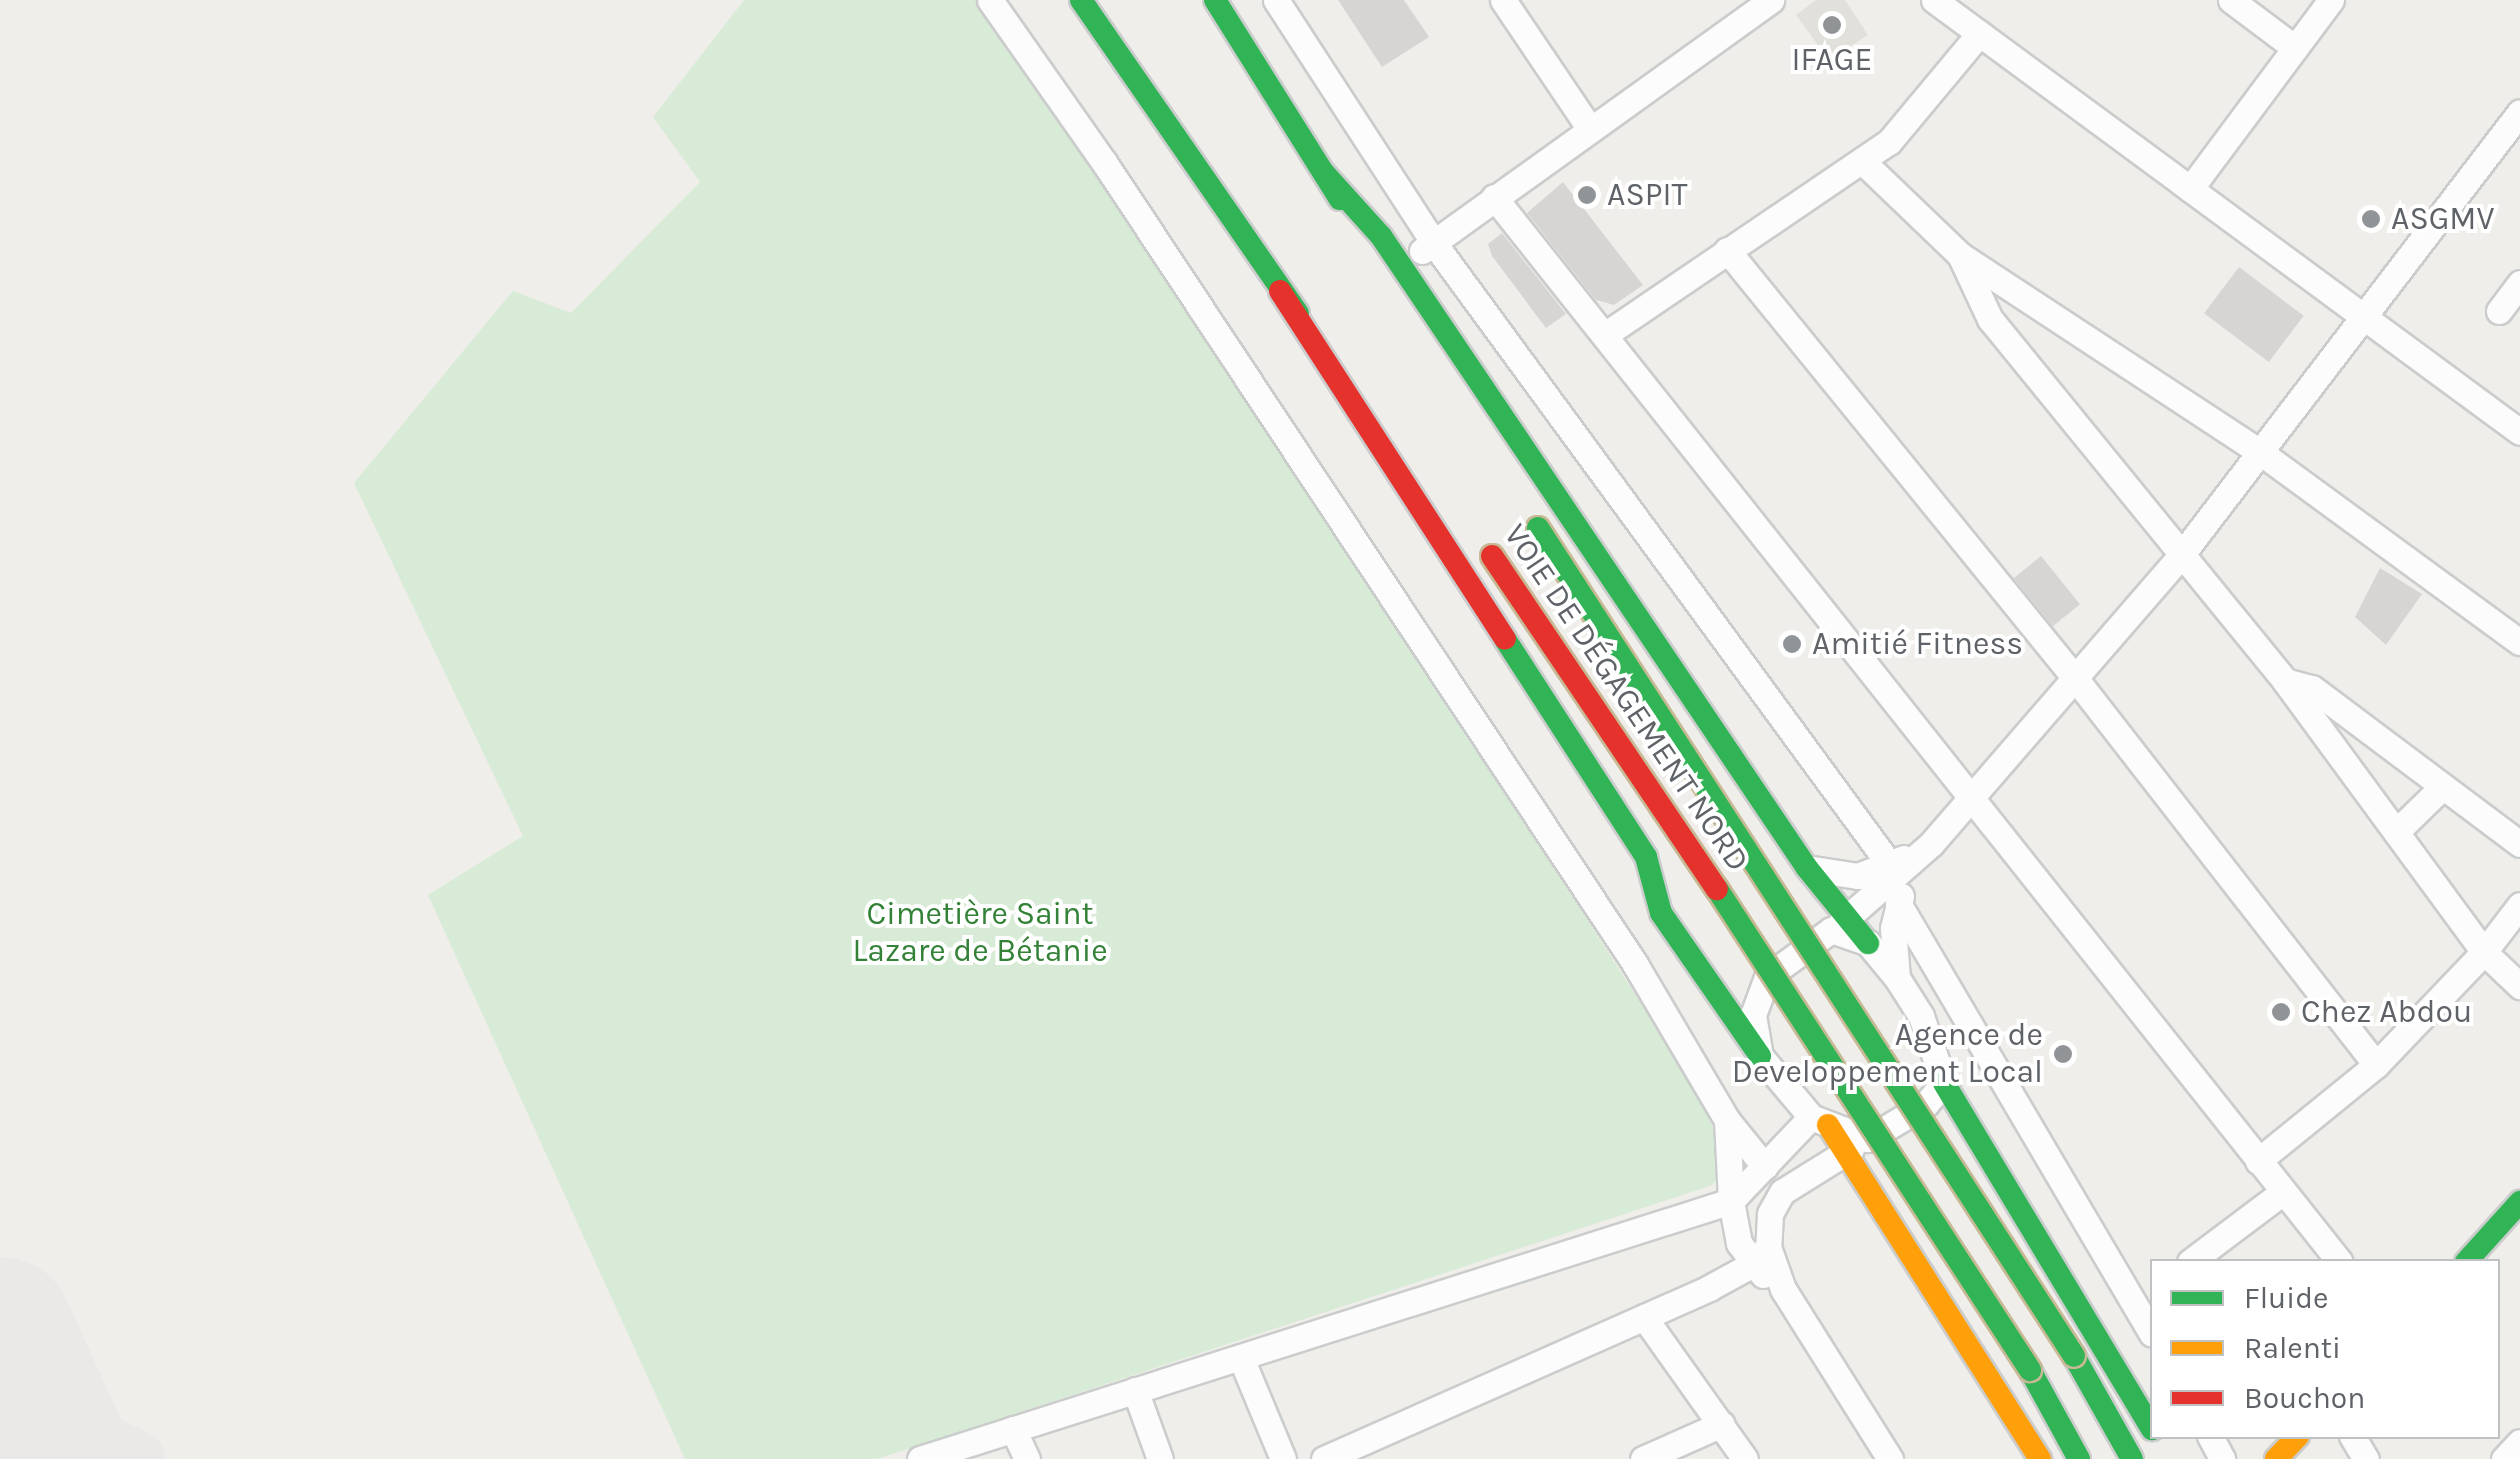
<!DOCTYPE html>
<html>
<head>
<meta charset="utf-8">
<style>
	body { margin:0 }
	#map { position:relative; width:2520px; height:1459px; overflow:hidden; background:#efeeea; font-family:Karla,sans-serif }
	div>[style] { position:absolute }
	.education>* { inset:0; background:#e2e0da }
	.green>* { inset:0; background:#d8ebd6 }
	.taxiway>* { height:58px; margin:-29px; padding:0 29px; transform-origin:29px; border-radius:29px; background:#eae9e7 }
	.runway>* { height:145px; margin:-72.5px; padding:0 72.5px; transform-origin:72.5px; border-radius:72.5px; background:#eae9e7 }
	.building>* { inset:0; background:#d6d5d3; transform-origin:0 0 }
	.roads { filter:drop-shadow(2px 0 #cbcccc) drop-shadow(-2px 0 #cbcccc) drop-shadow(0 2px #cbcccc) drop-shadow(0 -2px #cbcccc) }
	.street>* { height:25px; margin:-12.5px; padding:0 12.5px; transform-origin:12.5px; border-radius:12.5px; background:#fdfcfc }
	.fast>* { height:22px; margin:-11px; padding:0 11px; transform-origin:11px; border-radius:11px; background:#30b455 }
	.slow>* { height:22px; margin:-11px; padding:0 11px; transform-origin:11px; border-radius:11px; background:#ff9f0a }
	.jam>* { height:22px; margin:-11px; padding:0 11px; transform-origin:11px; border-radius:11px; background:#e5322d }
	.bridges { filter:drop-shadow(2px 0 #c8b996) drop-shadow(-2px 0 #c8b996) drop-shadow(0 2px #c8b996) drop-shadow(0 -2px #c8b996) }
	.fast-bridge>* { height:22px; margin:-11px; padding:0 11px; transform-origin:11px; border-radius:11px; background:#30b455 }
	.jam-bridge>* { height:22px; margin:-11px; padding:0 11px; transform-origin:11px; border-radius:11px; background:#e5322d }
	.dots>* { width:28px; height:28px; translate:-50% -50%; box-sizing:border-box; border:5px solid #fff; border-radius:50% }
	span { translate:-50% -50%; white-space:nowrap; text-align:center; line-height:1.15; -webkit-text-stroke:8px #fff; paint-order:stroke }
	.poi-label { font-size:32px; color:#5f6368 }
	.left { translate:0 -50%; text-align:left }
	.right { translate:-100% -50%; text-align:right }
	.street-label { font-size:32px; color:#5f6368 }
	.park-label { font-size:32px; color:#348238 }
	.legend { position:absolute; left:2150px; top:1259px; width:350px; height:180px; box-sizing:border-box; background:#fff; border:2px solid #bfc1c3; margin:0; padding:12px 18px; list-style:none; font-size:30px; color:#5f6368 }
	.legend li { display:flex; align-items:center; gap:20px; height:50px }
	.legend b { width:50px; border:2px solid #bfc1c3 }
</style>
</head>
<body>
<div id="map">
	<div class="education">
		<div style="clip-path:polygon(1816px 0,1845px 0,1868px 35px,1829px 60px,1796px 15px)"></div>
	</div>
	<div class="green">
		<div style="clip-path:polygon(744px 0,978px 0,1098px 163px,1701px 1096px,1722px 1153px,1721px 1177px,1710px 1186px,877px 1459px,685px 1459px,428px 895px,523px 836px,354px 483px,513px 291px,571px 313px,700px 182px,653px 117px)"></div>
	</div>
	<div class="taxiway">
		<div style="left:7px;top:1345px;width:95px;rotate:55.3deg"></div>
		<div style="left:61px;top:1423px;width:83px;rotate:25.6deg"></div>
	</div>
	<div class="runway">
		<div style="left:0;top:1329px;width:143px;rotate:65.6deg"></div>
	</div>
	<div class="building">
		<div style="clip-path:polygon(1338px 0,1404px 0,1429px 37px,1382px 67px)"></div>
		<div style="clip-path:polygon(1563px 182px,1643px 285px,1614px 305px,1596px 300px,1527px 213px)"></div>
		<div style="clip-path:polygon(1502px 233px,1566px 314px,1546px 328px,1492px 256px,1488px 244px)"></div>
		<div style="left:2239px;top:267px;width:81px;height:58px;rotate:37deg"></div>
		<div style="left:2041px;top:556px;width:62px;height:35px;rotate:51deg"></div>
		<div style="clip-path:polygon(2380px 568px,2422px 594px,2386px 645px,2355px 617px)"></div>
	</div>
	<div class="roads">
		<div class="street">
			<div style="left:990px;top:0;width:198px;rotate:54.9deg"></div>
			<div style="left:1104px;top:162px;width:962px;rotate:56.49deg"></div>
			<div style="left:1635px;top:964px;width:181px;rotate:59.5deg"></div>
			<div style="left:1727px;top:1120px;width:60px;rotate:51deg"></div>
			<div style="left:1276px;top:0;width:288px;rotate:57deg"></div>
			<div style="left:1433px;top:242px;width:773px;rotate:53.74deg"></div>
			<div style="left:1503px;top:0;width:156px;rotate:56deg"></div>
			<div style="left:1934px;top:0;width:728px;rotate:36.4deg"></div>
			<div style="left:2231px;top:0;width:80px;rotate:36.9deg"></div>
			<div style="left:1862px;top:161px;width:136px;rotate:43.8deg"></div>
			<div style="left:1960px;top:255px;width:359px;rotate:33.3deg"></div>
			<div style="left:2260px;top:452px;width:322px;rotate:36.2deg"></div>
			<div style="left:2190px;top:189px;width:236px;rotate:-53.3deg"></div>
			<div style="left:1494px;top:197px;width:1360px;rotate:51.54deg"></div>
			<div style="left:1727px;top:250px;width:552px;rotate:50.89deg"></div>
			<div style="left:2075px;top:678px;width:490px;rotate:52.1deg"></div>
			<div style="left:1422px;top:251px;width:430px;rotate:-35.7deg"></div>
			<div style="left:1960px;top:255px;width:71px;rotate:64.9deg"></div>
			<div style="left:1990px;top:319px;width:467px;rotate:50.8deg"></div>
			<div style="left:2285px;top:681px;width:336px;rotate:53.7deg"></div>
			<div style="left:2484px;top:952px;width:50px;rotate:43.4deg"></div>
			<div style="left:2499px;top:311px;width:35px;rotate:-53deg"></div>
			<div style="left:1606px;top:334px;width:342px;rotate:-34.2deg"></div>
			<div style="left:1889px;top:142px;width:141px;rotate:-50.2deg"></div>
			<div style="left:2285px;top:681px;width:28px;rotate:15deg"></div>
			<div style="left:2312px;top:688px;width:260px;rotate:36.9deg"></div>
			<div style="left:2396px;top:832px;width:62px;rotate:-44.3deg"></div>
			<div style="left:1813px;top:869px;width:46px;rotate:8.8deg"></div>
			<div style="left:1858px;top:876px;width:49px;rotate:-21.4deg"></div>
			<div style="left:1898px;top:903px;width:500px;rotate:59.49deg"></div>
			<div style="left:1841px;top:923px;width:120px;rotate:-41.3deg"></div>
			<div style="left:1931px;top:844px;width:384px;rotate:-49.1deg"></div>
			<div style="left:2182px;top:554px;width:556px;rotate:-52.59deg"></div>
			<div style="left:1831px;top:930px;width:39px;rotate:19deg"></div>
			<div style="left:1868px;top:943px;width:45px;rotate:50.4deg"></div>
			<div style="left:1897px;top:978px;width:45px;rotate:57.7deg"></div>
			<div style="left:1921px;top:1016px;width:71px;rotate:71.1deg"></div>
			<div style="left:1944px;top:1083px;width:28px;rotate:131deg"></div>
			<div style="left:1926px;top:1104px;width:68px;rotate:148.9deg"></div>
			<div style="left:1868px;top:1139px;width:61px;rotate:-158.9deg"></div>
			<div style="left:1811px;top:1117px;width:80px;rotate:-129.9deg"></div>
			<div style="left:1760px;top:1056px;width:42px;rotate:-99.7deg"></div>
			<div style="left:1753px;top:1015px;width:40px;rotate:-69.8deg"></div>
			<div style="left:1767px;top:977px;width:79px;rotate:-36.3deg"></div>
			<div style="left:1897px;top:978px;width:50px;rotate:-94.6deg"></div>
			<div style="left:1893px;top:928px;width:33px;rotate:-76deg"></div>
			<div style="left:1851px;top:1149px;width:81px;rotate:148.1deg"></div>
			<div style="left:1782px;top:1192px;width:25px;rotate:119deg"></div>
			<div style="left:1770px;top:1214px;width:33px;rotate:93deg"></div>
			<div style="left:1768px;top:1247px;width:45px;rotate:70.3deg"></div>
			<div style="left:1783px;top:1289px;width:201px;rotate:57.8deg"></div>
			<div style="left:2258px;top:1161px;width:152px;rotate:-39.1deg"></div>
			<div style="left:2376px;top:1065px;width:156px;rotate:-46.3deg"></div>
			<div style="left:2484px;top:952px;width:59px;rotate:-52.5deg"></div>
			<div style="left:2190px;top:1262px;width:116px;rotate:-37deg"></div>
			<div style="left:1763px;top:1275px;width:40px;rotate:-127deg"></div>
			<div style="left:1739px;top:1243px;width:43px;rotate:-100.8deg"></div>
			<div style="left:1731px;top:1201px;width:116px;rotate:-46.4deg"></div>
			<div style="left:1644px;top:1317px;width:174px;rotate:54.6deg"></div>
			<div style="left:1241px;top:1358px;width:109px;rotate:67.4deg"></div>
			<div style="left:1135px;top:1390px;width:73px;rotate:70.1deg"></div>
			<div style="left:1013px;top:1429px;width:33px;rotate:65deg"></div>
			<div style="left:2210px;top:1436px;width:26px;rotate:62deg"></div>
			<div style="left:2352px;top:1436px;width:27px;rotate:59deg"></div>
			<div style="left:920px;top:1459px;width:851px;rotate:-17.65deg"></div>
			<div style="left:1731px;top:1201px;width:81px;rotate:-92.8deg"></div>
			<div style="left:1324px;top:1459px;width:421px;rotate:-23.9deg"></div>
			<div style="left:1709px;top:1288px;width:50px;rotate:-28.6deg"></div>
			<div style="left:1753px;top:1264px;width:23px;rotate:-49deg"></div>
			<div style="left:1643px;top:1459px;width:86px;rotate:-23.9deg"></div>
			<div style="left:2504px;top:1459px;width:23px;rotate:-47deg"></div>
		</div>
		<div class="fast">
			<div style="left:1081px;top:0;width:381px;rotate:55.3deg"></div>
			<div style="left:1215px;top:0;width:235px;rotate:57.9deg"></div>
			<div style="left:1324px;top:173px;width:85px;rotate:47.9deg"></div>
			<div style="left:1381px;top:236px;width:762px;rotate:56.02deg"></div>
			<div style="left:1807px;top:868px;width:97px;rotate:50.9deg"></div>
			<div style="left:1505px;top:639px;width:260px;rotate:57.1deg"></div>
			<div style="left:1646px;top:857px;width:58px;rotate:75deg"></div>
			<div style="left:1661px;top:913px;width:174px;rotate:55.3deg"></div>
			<div style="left:1944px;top:1083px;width:404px;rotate:59deg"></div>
			<div style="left:2466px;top:1262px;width:81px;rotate:-48deg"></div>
			<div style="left:2074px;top:1356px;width:118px;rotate:60.6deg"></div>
			<div style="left:2030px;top:1370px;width:102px;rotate:61.2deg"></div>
		</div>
		<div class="slow">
			<div style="left:1828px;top:1125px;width:396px;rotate:57.6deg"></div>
			<div style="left:2276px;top:1459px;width:32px;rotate:-46deg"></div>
		</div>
		<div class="jam">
			<div style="left:1280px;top:291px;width:414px;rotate:57.1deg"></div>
		</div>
	</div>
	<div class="bridges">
		<div class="fast-bridge">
			<div style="left:1538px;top:528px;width:986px;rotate:57.08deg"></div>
			<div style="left:1717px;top:889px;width:574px;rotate:56.95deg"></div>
		</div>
		<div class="jam-bridge">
			<div style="left:1492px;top:556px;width:402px;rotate:56deg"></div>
		</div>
	</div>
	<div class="dots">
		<div style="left:1832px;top:25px;background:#919496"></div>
		<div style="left:1587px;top:195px;background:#919496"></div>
		<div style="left:2371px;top:219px;background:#919496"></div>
		<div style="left:1792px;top:644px;background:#919496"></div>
		<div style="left:2281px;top:1012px;background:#919496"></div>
		<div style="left:2063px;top:1054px;background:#919496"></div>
	</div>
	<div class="poi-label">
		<span style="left:1832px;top:60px">IFAGE</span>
		<span class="left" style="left:1607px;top:195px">ASPIT</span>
		<span class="left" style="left:2391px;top:219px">ASGMV</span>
		<span class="left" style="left:1812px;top:644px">Amitié Fitness</span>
		<span class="left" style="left:2301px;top:1012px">Chez Abdou</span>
		<span class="right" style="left:2043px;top:1054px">Agence de<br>Developpement Local</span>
	</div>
	<div class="street-label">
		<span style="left:1626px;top:698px;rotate:56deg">VOIE DE DÉGAGEMENT NORD</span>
	</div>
	<div class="park-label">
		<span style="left:980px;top:933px">Cimetière Saint<br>Lazare de Bétanie</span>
	</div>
	<ul class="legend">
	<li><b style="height:12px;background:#30b455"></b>Fluide</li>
	<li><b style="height:12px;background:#ff9f0a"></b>Ralenti</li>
	<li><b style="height:12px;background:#e5322d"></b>Bouchon</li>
	</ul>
</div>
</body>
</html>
